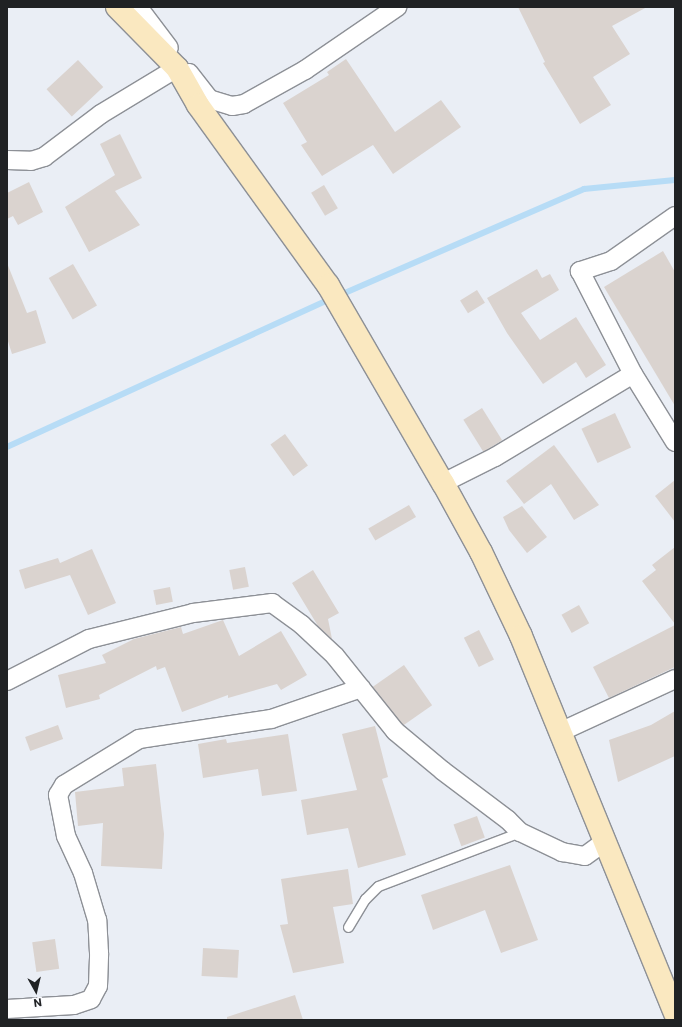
<!DOCTYPE html>
<html>
<head>
<meta charset="utf-8">
<style>
	body { margin:0 }
	#map { position:relative; width:682px; height:1027px; overflow:hidden; background:#eaeef5; font-family:Commissioner,sans-serif }
	div>[style] { position:absolute }
	.stream>* { height:5.5px; margin:-2.75px; padding:0 2.75px; transform-origin:2.75px; border-radius:2.75px; background:#b7dcf6 }
	.building>* { inset:0; background:#dad3cf; transform-origin:0 0 }
	.roads { filter:drop-shadow(1px 0 #8d9096) drop-shadow(-1px 0 #8d9096) drop-shadow(0 1px #8d9096) drop-shadow(0 -1px #8d9096) }
	.lane>* { height:9px; margin:-4.5px; padding:0 4.5px; transform-origin:4.5px; border-radius:4.5px; background:#fff }
	.street>* { height:18px; margin:-9px; padding:0 9px; transform-origin:9px; border-radius:9px; background:#fff }
	.secondary>* { height:22px; margin:-11px; padding:0 11px; transform-origin:11px; border-radius:11px; background:#fae8c0 }
	span { translate:-50% -50%; white-space:nowrap; text-align:center; line-height:1.15; -webkit-text-stroke:3px #fafbfe; paint-order:stroke }
	.frame { position:absolute; inset:0; border:8px solid #202224; pointer-events:none }
	.north { position:absolute; left:16px; top:971px; width:40px; height:40px; -webkit-text-stroke:3px #fafbfe; paint-order:stroke; rotate:172deg; font-size:11px; font-weight:700; line-height:16px; text-align:center; color:#202224 }
	.north::after { content:''; display:block; margin:auto; width:14px; height:18px; background:#202224; clip-path:polygon(50% 0,100% 100%,50% 72%,0 100%) }
</style>
</head>
<body>
<div id="map">
	<div class="stream">
		<div style="left:338px;top:296px;width:268px;rotate:-23.5deg"></div>
		<div style="left:584px;top:189px;width:91px;rotate:-5.6deg"></div>
		<div style="left:7px;top:447px;width:355px;rotate:-24.6deg"></div>
	</div>
	<div class="building">
		<div style="clip-path:polygon(518px 7px,647px 7px,612px 26px,630px 54px,593px 77px,611px 105px,580px 124px,543px 63px,545px 62px)"></div>
		<div style="clip-path:polygon(346px 59px,395px 132px,441px 100px,461px 127px,393px 174px,373px 145px,322px 176px,301px 145px,307px 142px,283px 103px,329px 75px,327px 72px)"></div>
		<div style="left:78px;top:60px;width:37px;height:43px;rotate:47deg"></div>
		<div style="clip-path:polygon(120px 134px,142px 178px,115px 191px,140px 225px,89px 252px,65px 207px,115px 175px,100px 144px)"></div>
		<div style="clip-path:polygon(29px 182px,43px 212px,18px 225px,13px 216px,7px 219px,7px 193px)"></div>
		<div style="left:324px;top:185px;width:27px;height:15px;rotate:59deg"></div>
		<div style="clip-path:polygon(663px 251px,675px 272px,675px 406px,604px 287px)"></div>
		<div style="clip-path:polygon(7px 263px,27px 313px,36px 310px,46px 343px,12px 354px,7px 338px)"></div>
		<div style="left:73px;top:264px;width:48px;height:28px;rotate:60deg"></div>
		<div style="clip-path:polygon(537px 269px,542px 278px,550px 274px,559px 290px,521px 313px,540px 340px,576px 317px,606px 365px,586px 378px,576px 362px,543px 384px,507px 333px,487px 298px)"></div>
		<div style="left:477px;top:290px;width:15px;height:20px;rotate:58deg"></div>
		<div style="left:482px;top:408px;width:38px;height:22px;rotate:58deg"></div>
		<div style="left:615px;top:413px;width:38px;height:37px;rotate:65deg"></div>
		<div style="left:285px;top:434px;width:39px;height:18px;rotate:54deg"></div>
		<div style="clip-path:polygon(554px 445px,599px 505px,574px 520px,551px 484px,524px 504px,506px 481px)"></div>
		<div style="clip-path:polygon(675px 480px,675px 522px,655px 496px)"></div>
		<div style="left:409px;top:505px;width:14px;height:47px;rotate:60deg"></div>
		<div style="clip-path:polygon(522px 506px,547px 537px,527px 553px,509px 530px,503px 517px)"></div>
		<div style="clip-path:polygon(675px 547px,675px 624px,642px 581px,656px 570px,652px 565px)"></div>
		<div style="clip-path:polygon(92px 549px,116px 603px,88px 615px,70px 575px,25px 589px,19px 570px,58px 558px,60px 563px)"></div>
		<div style="left:245px;top:567px;width:20px;height:16px;rotate:79deg"></div>
		<div style="clip-path:polygon(313px 570px,339px 613px,328px 619px,332px 639px,318px 626px,292px 583px)"></div>
		<div style="left:170px;top:587px;width:15px;height:17px;rotate:79deg"></div>
		<div style="left:579px;top:605px;width:21px;height:20px;rotate:61deg"></div>
		<div style="clip-path:polygon(223px 620px,239px 656px,281px 631px,307px 675px,281px 690px,277px 684px,228px 698px,228px 695px,182px 712px,165px 667px,157px 670px,156px 666px,99px 695px,100px 699px,66px 708px,58px 675px,106px 663px,102px 655px,134px 639px,181px 627px,183px 634px)"></div>
		<div style="clip-path:polygon(675px 625px,675px 667px,609px 698px,593px 667px)"></div>
		<div style="left:479px;top:630px;width:33px;height:17px;rotate:63deg"></div>
		<div style="left:404px;top:665px;width:49px;height:38px;rotate:55deg"></div>
		<div style="clip-path:polygon(675px 711px,675px 756px,618px 782px,609px 740px,651px 725px)"></div>
		<div style="left:58px;top:725px;width:15px;height:35px;rotate:70deg"></div>
		<div style="clip-path:polygon(375px 726px,388px 777px,382px 779px,406px 855px,358px 868px,348px 828px,307px 835px,301px 800px,357px 790px,342px 734px)"></div>
		<div style="clip-path:polygon(288px 734px,297px 791px,262px 796px,258px 769px,203px 778px,198px 744px,226px 739px,227px 743px)"></div>
		<div style="clip-path:polygon(156px 764px,164px 834px,162px 869px,101px 866px,103px 823px,78px 826px,75px 792px,124px 786px,122px 768px)"></div>
		<div style="left:477px;top:816px;width:23px;height:25px;rotate:70deg"></div>
		<div style="clip-path:polygon(510px 865px,538px 940px,501px 953px,485px 910px,433px 930px,421px 895px)"></div>
		<div style="clip-path:polygon(348px 869px,353px 904px,333px 907px,344px 963px,293px 973px,280px 925px,288px 924px,281px 879px)"></div>
		<div style="left:55px;top:939px;width:30px;height:23px;rotate:82deg"></div>
		<div style="left:203px;top:948px;width:36px;height:28px;rotate:3deg"></div>
		<div style="clip-path:polygon(295px 995px,303px 1020px,227px 1020px,227px 1017px)"></div>
	</div>
	<div class="roads">
		<div class="lane">
			<div style="left:348px;top:927px;width:33px;rotate:-59deg"></div>
			<div style="left:365px;top:899px;width:18px;rotate:-45deg"></div>
			<div style="left:378px;top:886px;width:152px;rotate:-20.8deg"></div>
		</div>
		<div class="street">
			<div style="left:138px;top:7px;width:51px;rotate:52.9deg"></div>
			<div style="left:189px;top:73px;width:33px;rotate:52deg"></div>
			<div style="left:209px;top:99px;width:24px;rotate:17deg"></div>
			<div style="left:232px;top:106px;width:12px;rotate:-9deg"></div>
			<div style="left:244px;top:104px;width:70px;rotate:-29.1deg"></div>
			<div style="left:305px;top:70px;width:112px;rotate:-34.4deg"></div>
			<div style="left:7px;top:160px;width:24px;rotate:2deg"></div>
			<div style="left:31px;top:161px;width:14px;rotate:-17deg"></div>
			<div style="left:44px;top:157px;width:71px;rotate:-37deg"></div>
			<div style="left:101px;top:114px;width:89px;rotate:-31.2deg"></div>
			<div style="left:675px;top:216px;width:78px;rotate:144.9deg"></div>
			<div style="left:611px;top:261px;width:33px;rotate:162deg"></div>
			<div style="left:580px;top:271px;width:116px;rotate:62.8deg"></div>
			<div style="left:633px;top:374px;width:80px;rotate:58.3deg"></div>
			<div style="left:443px;top:483px;width:58px;rotate:-26.6deg"></div>
			<div style="left:495px;top:457px;width:161px;rotate:-31deg"></div>
			<div style="left:7px;top:681px;width:92px;rotate:-27.1deg"></div>
			<div style="left:89px;top:639px;width:107px;rotate:-14deg"></div>
			<div style="left:193px;top:613px;width:80px;rotate:-7.2deg"></div>
			<div style="left:272px;top:603px;width:37px;rotate:36deg"></div>
			<div style="left:302px;top:625px;width:45px;rotate:43.2deg"></div>
			<div style="left:335px;top:656px;width:96px;rotate:51.3deg"></div>
			<div style="left:395px;top:731px;width:62px;rotate:39.8deg"></div>
			<div style="left:443px;top:771px;width:81px;rotate:37deg"></div>
			<div style="left:508px;top:820px;width:17px;rotate:45deg"></div>
			<div style="left:520px;top:832px;width:47px;rotate:25.5deg"></div>
			<div style="left:562px;top:852px;width:23px;rotate:10deg"></div>
			<div style="left:585px;top:856px;width:24px;rotate:-36deg"></div>
			<div style="left:560px;top:732px;width:127px;rotate:-24.7deg"></div>
			<div style="left:7px;top:1009px;width:67px;rotate:-3.4deg"></div>
			<div style="left:74px;top:1005px;width:18px;rotate:-19deg"></div>
			<div style="left:91px;top:999px;width:15px;rotate:-62deg"></div>
			<div style="left:98px;top:986px;width:33px;rotate:-88deg"></div>
			<div style="left:99px;top:953px;width:33px;rotate:-93deg"></div>
			<div style="left:97px;top:920px;width:49px;rotate:-106.6deg"></div>
			<div style="left:83px;top:873px;width:41px;rotate:-114.7deg"></div>
			<div style="left:66px;top:836px;width:42px;rotate:-101deg"></div>
			<div style="left:58px;top:795px;width:12px;rotate:-59deg"></div>
			<div style="left:64px;top:785px;width:88px;rotate:-31.5deg"></div>
			<div style="left:139px;top:739px;width:134px;rotate:-8.6deg"></div>
			<div style="left:271px;top:719px;width:95px;rotate:-19deg"></div>
		</div>
		<div class="secondary">
			<div style="left:117px;top:7px;width:86px;rotate:45.5deg"></div>
			<div style="left:177px;top:68px;width:43px;rotate:60.4deg"></div>
			<div style="left:198px;top:105px;width:222px;rotate:54.2deg"></div>
			<div style="left:328px;top:285px;width:229px;rotate:59.9deg"></div>
			<div style="left:443px;top:483px;width:79px;rotate:61.2deg"></div>
			<div style="left:481px;top:552px;width:93px;rotate:64.5deg"></div>
			<div style="left:521px;top:636px;width:408px;rotate:67.8deg"></div>
		</div>
	</div>
	<div class="frame"></div>
	<div class="north">N</div>
</div>
</body>
</html>
